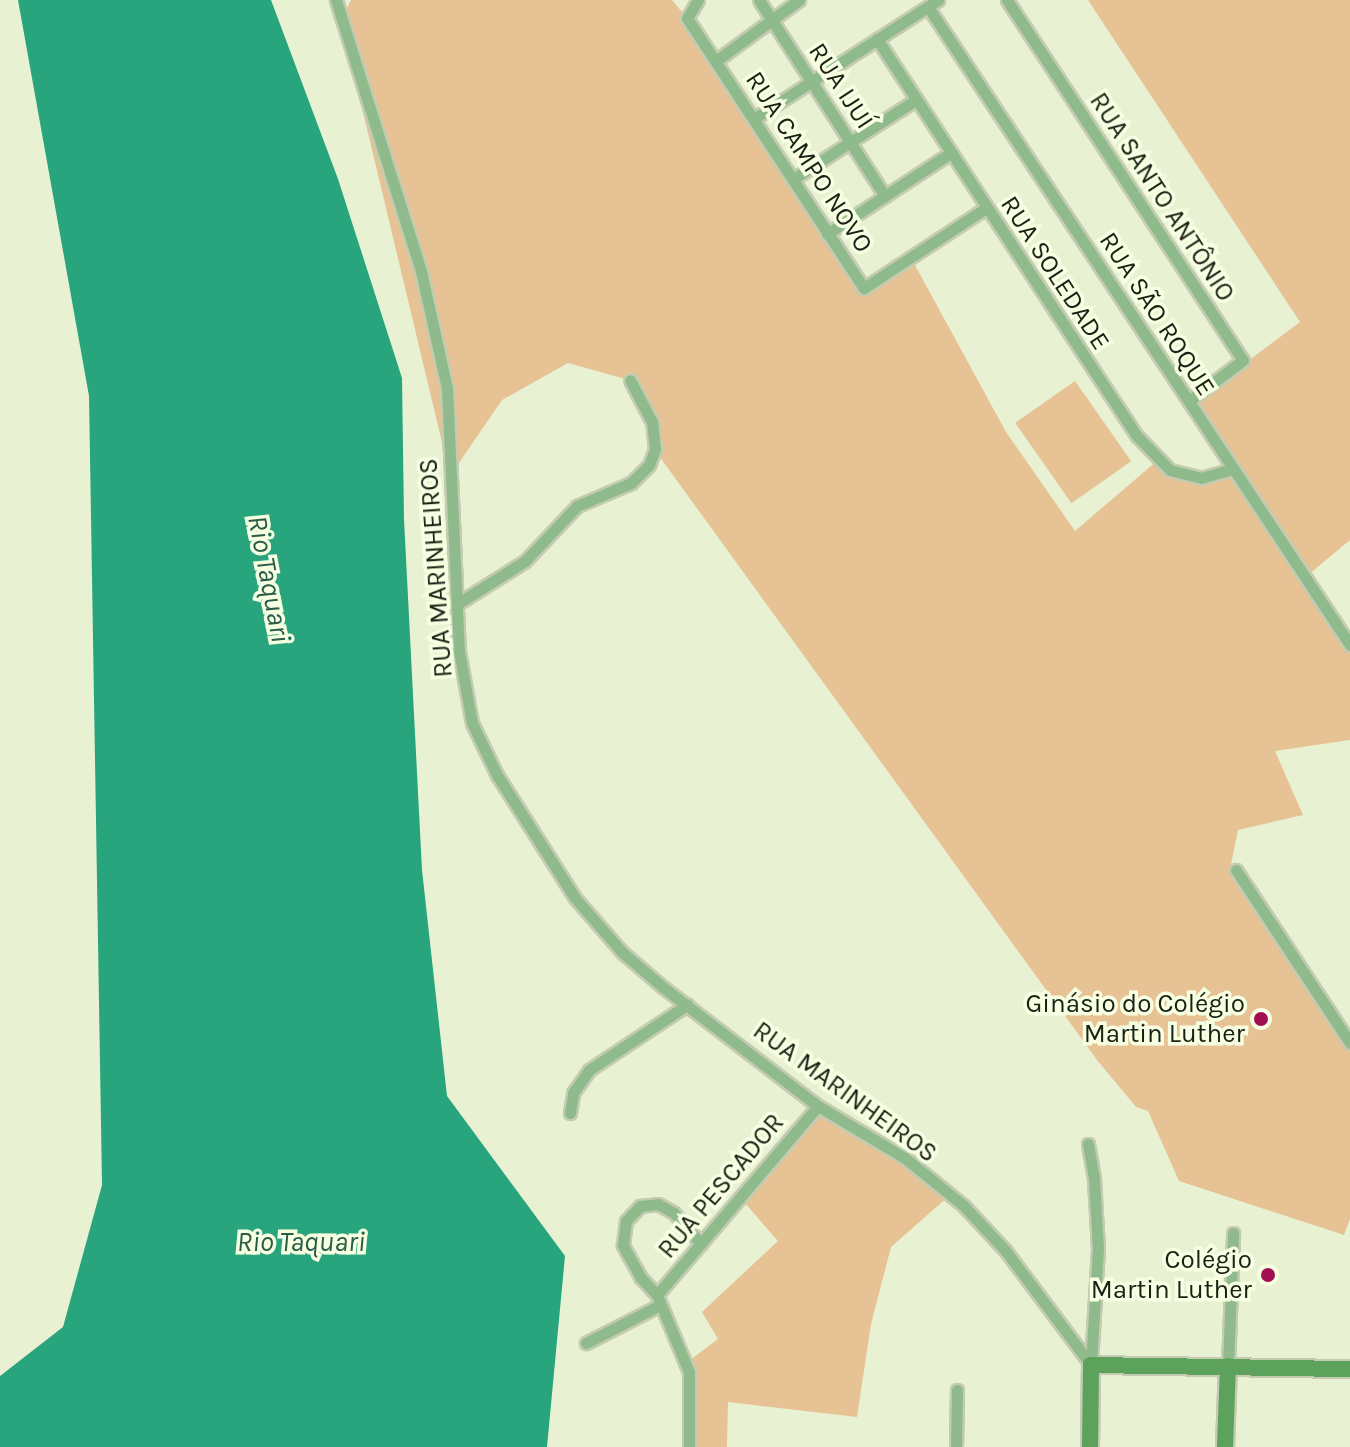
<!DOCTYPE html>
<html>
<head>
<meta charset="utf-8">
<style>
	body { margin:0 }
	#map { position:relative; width:1350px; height:1447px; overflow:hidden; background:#e9f1d3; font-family:Karla,sans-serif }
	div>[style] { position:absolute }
	.green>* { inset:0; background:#e6c294; transform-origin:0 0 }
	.water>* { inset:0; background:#29a57e }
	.roads { filter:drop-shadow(2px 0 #c4cbb1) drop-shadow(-2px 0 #c4cbb1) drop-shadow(0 2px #c4cbb1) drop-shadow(0 -2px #c4cbb1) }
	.street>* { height:11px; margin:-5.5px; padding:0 5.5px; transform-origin:5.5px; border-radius:5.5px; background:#8fbb8c }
	.secondary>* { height:16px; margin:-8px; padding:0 8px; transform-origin:8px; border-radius:8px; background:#5da25c }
	.dots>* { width:22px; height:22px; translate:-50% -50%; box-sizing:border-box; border:4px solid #f6ffe1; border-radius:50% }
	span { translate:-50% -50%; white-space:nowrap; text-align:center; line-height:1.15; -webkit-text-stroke:7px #f6ffe1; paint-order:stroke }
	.street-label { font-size:26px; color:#1c1f14 }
	.poi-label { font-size:26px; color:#1c1f14 }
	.right { translate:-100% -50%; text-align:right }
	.water-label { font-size:28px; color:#2b5b49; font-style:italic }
</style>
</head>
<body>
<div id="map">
	<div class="green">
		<div style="clip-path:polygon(351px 0,672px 0,687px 18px,862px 287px,910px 256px,1006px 432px,1075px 531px,1158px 460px,1199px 478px,1230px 469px,1350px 647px,1350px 740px,1275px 751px,1303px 815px,1238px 830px,1230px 870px,1350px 1052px,1350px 1219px,1344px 1235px,1179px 1181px,1148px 1111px,1136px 1107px,1097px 1060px,654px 449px,650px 422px,629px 380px,568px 363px,502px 400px,450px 476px,341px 20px)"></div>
		<div style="clip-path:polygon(1088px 0,1350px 0,1350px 540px,1308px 575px,1193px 402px,1300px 322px)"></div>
		<div style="left:1075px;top:381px;width:98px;height:73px;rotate:55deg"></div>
		<div style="clip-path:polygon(818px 1106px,950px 1195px,891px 1247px,871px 1324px,857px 1417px,728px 1402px,727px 1447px,688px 1447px,686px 1363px,718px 1339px,702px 1312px,778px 1241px,744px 1202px)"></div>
	</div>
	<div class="water">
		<div style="clip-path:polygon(18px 0,271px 0,338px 179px,402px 378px,404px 519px,422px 870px,447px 1096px,565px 1256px,547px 1447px,0 1447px,0 1376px,63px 1327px,102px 1185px,89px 396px)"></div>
	</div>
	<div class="roads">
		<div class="street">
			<div style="left:336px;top:0;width:284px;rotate:72.6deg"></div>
			<div style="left:421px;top:271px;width:120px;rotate:77.5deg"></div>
			<div style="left:447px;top:388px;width:263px;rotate:87.4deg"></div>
			<div style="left:459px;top:651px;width:73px;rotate:79.8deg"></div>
			<div style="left:472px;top:723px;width:58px;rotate:64.3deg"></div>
			<div style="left:497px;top:775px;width:146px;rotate:57.6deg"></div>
			<div style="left:575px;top:898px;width:73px;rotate:48.9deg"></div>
			<div style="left:623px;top:953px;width:54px;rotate:40.5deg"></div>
			<div style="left:664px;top:988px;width:194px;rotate:37.5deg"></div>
			<div style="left:818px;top:1106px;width:101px;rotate:30.9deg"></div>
			<div style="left:905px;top:1158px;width:76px;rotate:39.1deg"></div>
			<div style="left:964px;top:1206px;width:60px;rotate:47deg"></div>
			<div style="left:1005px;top:1250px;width:144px;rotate:53.2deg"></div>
			<div style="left:698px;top:0;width:21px;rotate:121deg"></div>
			<div style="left:687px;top:18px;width:323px;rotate:56.8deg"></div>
			<div style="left:864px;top:288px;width:146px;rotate:-33.3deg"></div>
			<div style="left:759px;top:0;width:233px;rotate:57.3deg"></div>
			<div style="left:1007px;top:0;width:430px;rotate:56.8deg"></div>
			<div style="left:1243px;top:360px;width:68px;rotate:142.8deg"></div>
			<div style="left:928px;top:7px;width:765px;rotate:56.52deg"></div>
			<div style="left:877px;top:39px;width:475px;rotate:56.8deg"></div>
			<div style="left:1137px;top:436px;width:47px;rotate:45.9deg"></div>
			<div style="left:1170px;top:470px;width:32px;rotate:14deg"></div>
			<div style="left:1201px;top:478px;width:32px;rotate:-16deg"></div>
			<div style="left:717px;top:60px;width:102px;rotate:-36.2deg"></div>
			<div style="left:755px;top:118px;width:218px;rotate:-32.8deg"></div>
			<div style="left:793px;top:179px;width:144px;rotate:-32.8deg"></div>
			<div style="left:827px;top:234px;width:146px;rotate:-33.3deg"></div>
			<div style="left:457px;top:604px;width:80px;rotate:-32.3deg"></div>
			<div style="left:525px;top:561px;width:76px;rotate:-46.6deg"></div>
			<div style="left:577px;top:506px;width:59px;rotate:-23.1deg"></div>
			<div style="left:631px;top:483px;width:25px;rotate:-45deg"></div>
			<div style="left:649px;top:465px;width:17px;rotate:-69deg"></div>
			<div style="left:655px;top:449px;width:27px;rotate:-96deg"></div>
			<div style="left:652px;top:422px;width:47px;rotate:-117.6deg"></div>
			<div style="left:1236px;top:870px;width:207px;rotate:56.6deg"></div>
			<div style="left:570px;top:1113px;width:20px;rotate:-81deg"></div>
			<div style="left:573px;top:1093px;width:28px;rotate:-55deg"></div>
			<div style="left:589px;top:1070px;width:118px;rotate:-33.6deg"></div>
			<div style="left:1088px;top:1144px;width:36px;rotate:80deg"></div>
			<div style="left:1094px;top:1179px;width:70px;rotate:86.7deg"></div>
			<div style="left:1098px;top:1249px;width:116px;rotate:93.5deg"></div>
			<div style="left:657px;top:1295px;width:248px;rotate:-49.6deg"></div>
			<div style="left:586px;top:1343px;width:83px;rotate:-27.2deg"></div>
			<div style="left:1228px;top:1366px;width:133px;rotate:-87.8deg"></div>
			<div style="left:689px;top:1447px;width:75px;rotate:-90deg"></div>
			<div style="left:689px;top:1372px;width:83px;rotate:-112.6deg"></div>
			<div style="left:657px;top:1295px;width:23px;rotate:-133deg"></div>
			<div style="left:641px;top:1278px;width:38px;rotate:-119deg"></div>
			<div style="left:623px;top:1245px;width:24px;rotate:-83deg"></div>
			<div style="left:626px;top:1221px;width:21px;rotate:-47deg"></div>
			<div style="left:640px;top:1206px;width:18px;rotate:-6deg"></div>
			<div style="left:658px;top:1204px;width:18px;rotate:29deg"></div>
			<div style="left:674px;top:1213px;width:41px;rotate:48.9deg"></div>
			<div style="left:956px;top:1447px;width:57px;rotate:-89deg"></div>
		</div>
		<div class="secondary">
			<div style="left:1090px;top:1447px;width:82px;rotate:-89.3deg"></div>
			<div style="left:1091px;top:1365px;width:259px;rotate:0.9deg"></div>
			<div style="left:1225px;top:1447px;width:81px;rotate:-87.9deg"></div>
		</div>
	</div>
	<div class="dots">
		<div style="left:1261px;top:1019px;background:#a20f52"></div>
		<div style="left:1268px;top:1275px;background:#a20f52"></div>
	</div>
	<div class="street-label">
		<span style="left:841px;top:86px;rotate:57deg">RUA IJUÍ</span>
		<span style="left:809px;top:162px;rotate:57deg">RUA CAMPO NOVO</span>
		<span style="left:1162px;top:197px;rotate:57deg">RUA SANTO ANTÔNIO</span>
		<span style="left:1055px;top:273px;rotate:57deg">RUA SOLEDADE</span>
		<span style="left:1157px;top:314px;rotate:57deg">RUA SÃO ROQUE</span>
		<span style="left:436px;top:568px;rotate:-94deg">RUA MARINHEIROS</span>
		<span style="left:845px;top:1092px;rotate:36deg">RUA MARINHEIROS</span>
		<span style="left:721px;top:1186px;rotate:-50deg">RUA PESCADOR</span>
	</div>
	<div class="poi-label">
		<span class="right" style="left:1245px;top:1019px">Ginásio do Colégio<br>Martin Luther</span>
		<span class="right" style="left:1252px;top:1275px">Colégio<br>Martin Luther</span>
	</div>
	<div class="water-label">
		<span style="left:269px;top:579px;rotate:79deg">Rio Taquari</span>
		<span style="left:301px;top:1242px">Rio Taquari</span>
	</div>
</div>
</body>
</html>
